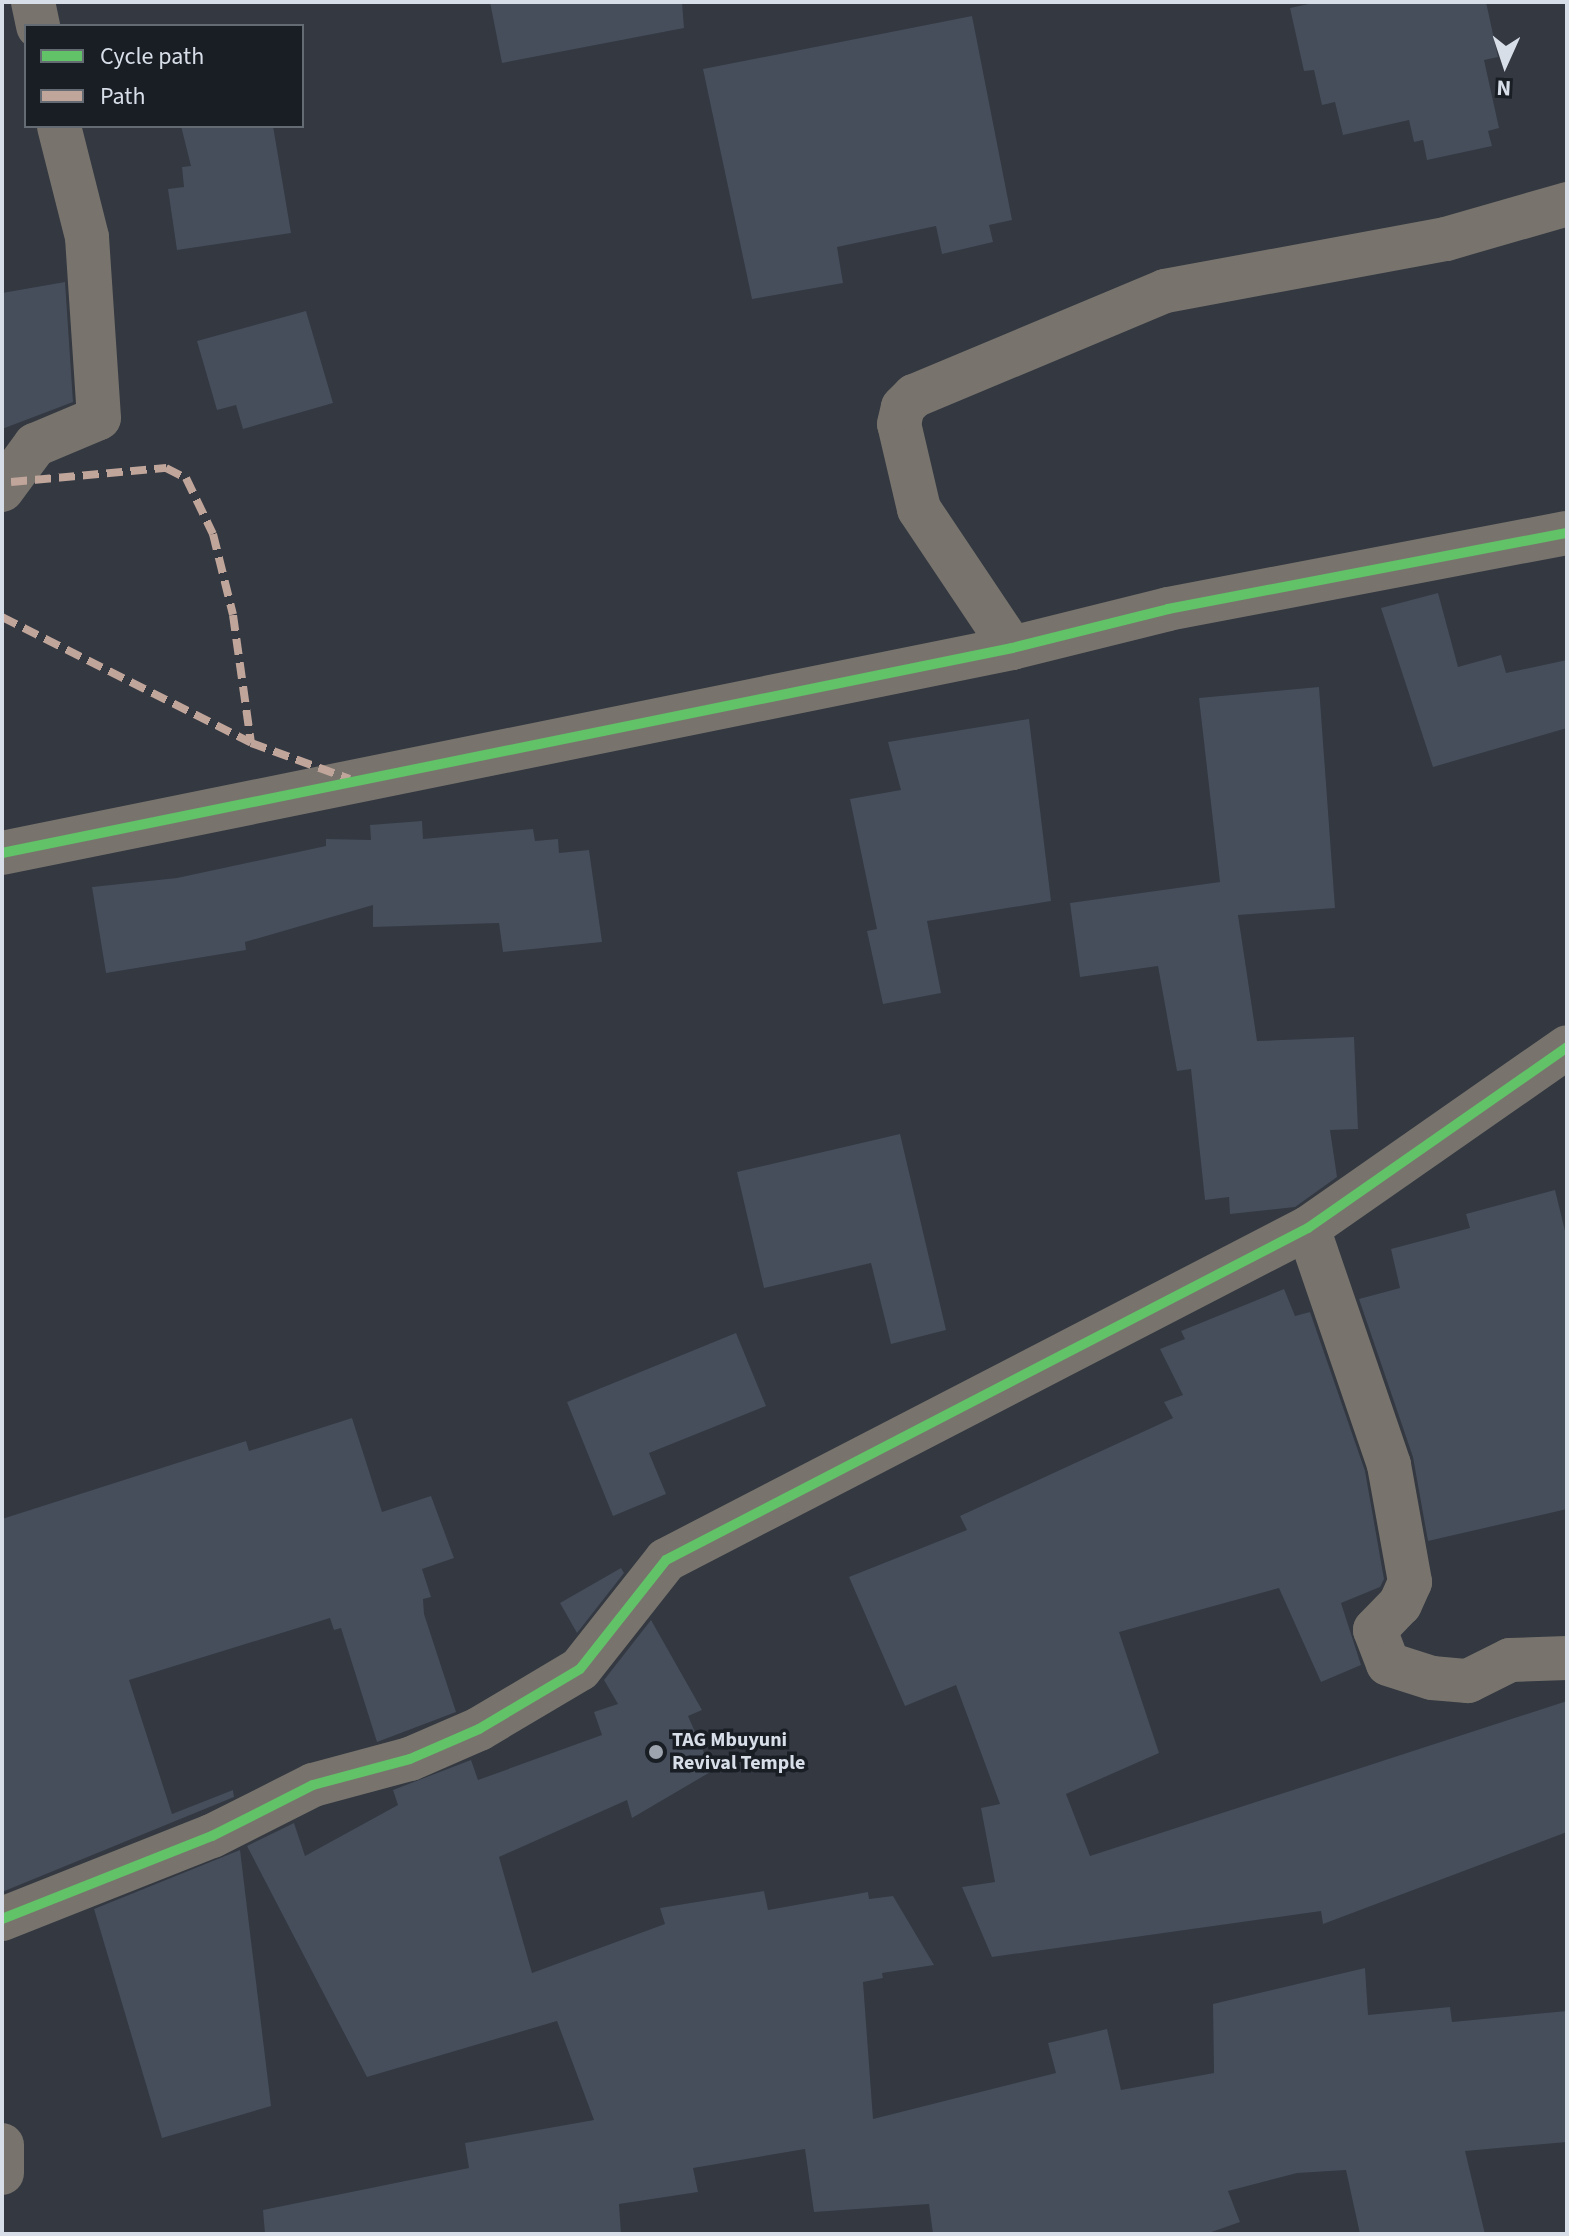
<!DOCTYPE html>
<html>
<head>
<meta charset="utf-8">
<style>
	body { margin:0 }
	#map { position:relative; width:1569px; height:2236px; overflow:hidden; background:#333841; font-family:"Source Sans 3",sans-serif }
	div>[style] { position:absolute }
	.building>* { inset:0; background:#464e5b }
	.minor>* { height:44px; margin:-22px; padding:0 22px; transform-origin:22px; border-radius:22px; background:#78746d }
	.quiet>* { height:8px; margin-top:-4px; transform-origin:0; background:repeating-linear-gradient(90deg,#c0a59a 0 16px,transparent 0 24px) }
	.cycleway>* { height:10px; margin:-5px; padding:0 5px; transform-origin:5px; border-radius:5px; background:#61c268 }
	.dots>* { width:22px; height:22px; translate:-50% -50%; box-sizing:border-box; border:4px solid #191e25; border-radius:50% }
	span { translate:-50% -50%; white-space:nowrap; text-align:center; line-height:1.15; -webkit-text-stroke:7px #191e25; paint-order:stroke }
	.poi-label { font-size:20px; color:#d8dee8; font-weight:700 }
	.left { translate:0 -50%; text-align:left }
	.frame { position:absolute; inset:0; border:4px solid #d8dee8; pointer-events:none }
	.legend { position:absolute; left:24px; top:24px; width:280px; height:104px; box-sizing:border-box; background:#191e25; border:2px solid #656b73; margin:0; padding:10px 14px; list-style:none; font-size:24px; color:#d8dee8 }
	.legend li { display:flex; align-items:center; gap:16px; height:40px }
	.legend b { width:40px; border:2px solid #656b73 }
	.north { position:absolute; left:1465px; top:24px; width:80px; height:80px; -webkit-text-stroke:6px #191e25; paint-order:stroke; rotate:183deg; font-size:22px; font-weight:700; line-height:32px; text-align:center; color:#d8dee8 }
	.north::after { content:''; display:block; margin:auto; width:28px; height:36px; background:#d8dee8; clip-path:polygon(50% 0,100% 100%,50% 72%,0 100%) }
</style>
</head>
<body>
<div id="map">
	<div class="building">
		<div style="clip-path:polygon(490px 2px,682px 2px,684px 28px,502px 63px)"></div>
		<div style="clip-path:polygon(1318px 2px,1486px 2px,1498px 57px,1484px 60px,1499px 128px,1488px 131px,1492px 146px,1427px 160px,1423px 140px,1414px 142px,1409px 120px,1343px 135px,1335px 102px,1322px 105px,1314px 70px,1304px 71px,1290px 8px)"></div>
		<div style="clip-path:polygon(972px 16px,1012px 220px,989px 225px,993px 242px,942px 254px,936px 226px,837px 247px,843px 283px,752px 299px,703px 69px)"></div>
		<div style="clip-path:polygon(181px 126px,273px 126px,291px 233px,177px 250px,168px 189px,184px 187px,182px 167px,191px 166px)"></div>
		<div style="clip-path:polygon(65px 282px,73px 402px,2px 429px,2px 293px)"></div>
		<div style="clip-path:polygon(306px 311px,333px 403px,243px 429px,236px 405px,217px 410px,197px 341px)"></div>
		<div style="clip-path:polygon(1438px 593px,1458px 667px,1501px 655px,1506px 673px,1567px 660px,1567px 728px,1433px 767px,1381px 608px)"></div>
		<div style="clip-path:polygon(1319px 687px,1335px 908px,1238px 915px,1257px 1041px,1354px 1037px,1358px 1129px,1330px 1130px,1337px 1177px,1295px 1207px,1230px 1214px,1229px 1197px,1205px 1200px,1191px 1069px,1177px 1071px,1158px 966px,1080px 977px,1070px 903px,1220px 882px,1199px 698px)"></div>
		<div style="clip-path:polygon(1029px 719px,1051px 901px,927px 921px,941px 993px,883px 1004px,867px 931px,877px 929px,850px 799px,901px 790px,888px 742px)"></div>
		<div style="clip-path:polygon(422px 821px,423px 839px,533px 829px,535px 841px,558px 839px,559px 853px,589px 850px,602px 942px,503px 952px,499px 923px,373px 927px,373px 905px,245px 942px,246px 950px,106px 973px,92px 887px,177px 878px,326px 846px,326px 839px,371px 840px,370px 825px)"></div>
		<div style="clip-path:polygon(900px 1134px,946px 1330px,891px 1344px,871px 1263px,764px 1288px,737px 1172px)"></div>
		<div style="clip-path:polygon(1555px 1190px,1567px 1239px,1567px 1509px,1428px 1541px,1413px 1457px,1359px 1299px,1400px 1288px,1391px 1249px,1470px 1228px,1466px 1214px)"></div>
		<div style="clip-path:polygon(1284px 1289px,1295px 1316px,1310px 1312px,1365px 1471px,1384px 1579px,1380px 1587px,1341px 1603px,1361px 1665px,1321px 1682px,1279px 1588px,1119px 1632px,1159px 1753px,1066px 1794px,1090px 1856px,1567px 1701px,1567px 1832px,1323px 1924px,1321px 1911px,992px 1957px,962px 1887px,995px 1882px,981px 1808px,1000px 1804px,956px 1685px,905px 1706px,849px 1577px,967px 1530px,960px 1516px,1173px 1418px,1164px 1402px,1183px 1395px,1160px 1349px,1185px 1339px,1181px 1331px)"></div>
		<div style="clip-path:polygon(736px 1333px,766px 1406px,649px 1453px,666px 1494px,613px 1516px,567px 1402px)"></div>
		<div style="clip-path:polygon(352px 1418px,382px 1512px,431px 1496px,454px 1558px,422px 1569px,431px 1597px,423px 1599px,424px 1614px,456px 1712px,377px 1742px,341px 1628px,334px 1630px,330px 1618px,129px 1680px,172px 1814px,233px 1790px,234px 1797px,2px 1892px,2px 1519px,246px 1441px,249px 1451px)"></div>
		<div style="clip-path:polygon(621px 1568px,624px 1573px,577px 1633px,560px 1603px)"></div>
		<div style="clip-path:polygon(651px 1620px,702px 1710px,688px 1716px,712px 1771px,632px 1818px,627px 1800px,499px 1857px,532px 1973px,665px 1924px,660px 1908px,764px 1891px,768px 1910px,868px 1892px,869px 1899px,893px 1896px,934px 1965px,882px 1973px,883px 1978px,863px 1982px,873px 2119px,1056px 2073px,1048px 2043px,1107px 2029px,1121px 2090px,1214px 2073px,1213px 2004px,1365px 1968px,1368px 2015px,1450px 2007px,1452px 2022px,1567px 2011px,1567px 2142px,1465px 2151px,1485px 2234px,1360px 2234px,1346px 2170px,1297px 2173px,1228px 2191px,1240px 2222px,1206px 2234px,933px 2234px,929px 2204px,814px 2212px,805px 2149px,693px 2168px,698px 2192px,619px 2204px,621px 2234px,265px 2234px,263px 2210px,469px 2168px,465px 2143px,594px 2120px,557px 2021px,367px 2077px,247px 1846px,294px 1823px,305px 1856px,398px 1805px,393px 1790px,471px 1760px,478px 1780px,602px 1735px,594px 1712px,618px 1704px,604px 1680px)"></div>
		<div style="clip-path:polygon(240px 1850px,271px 2106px,162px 2138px,94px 1909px)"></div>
	</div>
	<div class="minor">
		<div style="left:33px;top:2px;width:25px;rotate:78deg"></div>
		<div style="left:2px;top:490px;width:56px;rotate:-53.7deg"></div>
		<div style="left:35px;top:445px;width:69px;rotate:-22.9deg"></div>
		<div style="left:99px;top:418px;width:181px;rotate:-93.8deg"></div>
		<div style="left:87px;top:237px;width:114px;rotate:-104.2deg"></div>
		<div style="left:1012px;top:648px;width:167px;rotate:-123.8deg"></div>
		<div style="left:919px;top:509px;width:87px;rotate:-103.2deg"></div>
		<div style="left:899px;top:424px;width:17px;rotate:-77deg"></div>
		<div style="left:903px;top:407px;width:16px;rotate:-45deg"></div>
		<div style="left:914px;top:396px;width:272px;rotate:-22.7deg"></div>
		<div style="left:1165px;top:291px;width:286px;rotate:-10.5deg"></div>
		<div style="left:1446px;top:239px;width:126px;rotate:-16.1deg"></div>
		<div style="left:2px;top:853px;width:1031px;rotate:-11.47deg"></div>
		<div style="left:1012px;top:648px;width:161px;rotate:-14deg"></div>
		<div style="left:1168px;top:609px;width:406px;rotate:-10.8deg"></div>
		<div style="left:1308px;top:1228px;width:250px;rotate:71.1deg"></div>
		<div style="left:1389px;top:1465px;width:119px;rotate:79.8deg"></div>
		<div style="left:1410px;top:1582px;width:24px;rotate:114deg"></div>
		<div style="left:1400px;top:1604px;width:36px;rotate:134deg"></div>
		<div style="left:1375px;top:1630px;width:36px;rotate:69deg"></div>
		<div style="left:1388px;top:1664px;width:46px;rotate:17.7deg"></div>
		<div style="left:1432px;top:1678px;width:36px;rotate:5deg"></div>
		<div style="left:1468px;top:1681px;width:47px;rotate:-26.6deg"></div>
		<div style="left:1510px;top:1660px;width:57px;rotate:-2deg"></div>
		<div style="left:2px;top:1919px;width:226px;rotate:-21.6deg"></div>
		<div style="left:212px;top:1836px;width:113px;rotate:-26.8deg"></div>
		<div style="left:313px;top:1785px;width:100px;rotate:-15deg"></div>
		<div style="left:410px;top:1759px;width:75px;rotate:-23.5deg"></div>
		<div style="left:479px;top:1729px;width:117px;rotate:-30.7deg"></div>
		<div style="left:580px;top:1669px;width:139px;rotate:-51.7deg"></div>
		<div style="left:666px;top:1560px;width:723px;rotate:-27.35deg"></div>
		<div style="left:1308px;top:1228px;width:316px;rotate:-34.9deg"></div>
		<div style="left:2px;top:2145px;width:28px;rotate:90deg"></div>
	</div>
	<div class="quiet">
		<div style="left:11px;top:482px;width:156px;rotate:-5.2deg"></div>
		<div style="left:166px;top:468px;width:22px;rotate:27deg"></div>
		<div style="left:186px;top:478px;width:62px;rotate:64.3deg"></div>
		<div style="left:213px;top:534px;width:83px;rotate:76.1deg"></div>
		<div style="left:233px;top:615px;width:129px;rotate:82deg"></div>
		<div style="left:2px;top:617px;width:279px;rotate:26.8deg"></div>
		<div style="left:251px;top:743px;width:105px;rotate:20deg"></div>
	</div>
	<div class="cycleway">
		<div style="left:2px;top:853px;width:1031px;rotate:-11.47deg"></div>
		<div style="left:1012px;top:648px;width:161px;rotate:-14deg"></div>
		<div style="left:1168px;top:609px;width:406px;rotate:-10.8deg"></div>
		<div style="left:2px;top:1919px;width:226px;rotate:-21.6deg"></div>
		<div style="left:212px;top:1836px;width:113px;rotate:-26.8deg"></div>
		<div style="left:313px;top:1785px;width:100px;rotate:-15deg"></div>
		<div style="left:410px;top:1759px;width:75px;rotate:-23.5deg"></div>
		<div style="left:479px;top:1729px;width:117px;rotate:-30.7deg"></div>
		<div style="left:580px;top:1669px;width:139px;rotate:-51.7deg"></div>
		<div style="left:666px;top:1560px;width:723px;rotate:-27.35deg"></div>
		<div style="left:1308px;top:1228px;width:316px;rotate:-34.9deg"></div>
	</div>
	<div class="dots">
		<div style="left:656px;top:1752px;background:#9ea4ae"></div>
	</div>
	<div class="poi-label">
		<span class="left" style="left:672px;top:1752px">TAG Mbuyuni<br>Revival Temple</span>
	</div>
	<div class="frame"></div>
	<ul class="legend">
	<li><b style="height:10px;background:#61c268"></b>Cycle path</li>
	<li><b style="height:10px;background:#c0a59a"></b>Path</li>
	</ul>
	<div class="north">N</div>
</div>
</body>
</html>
